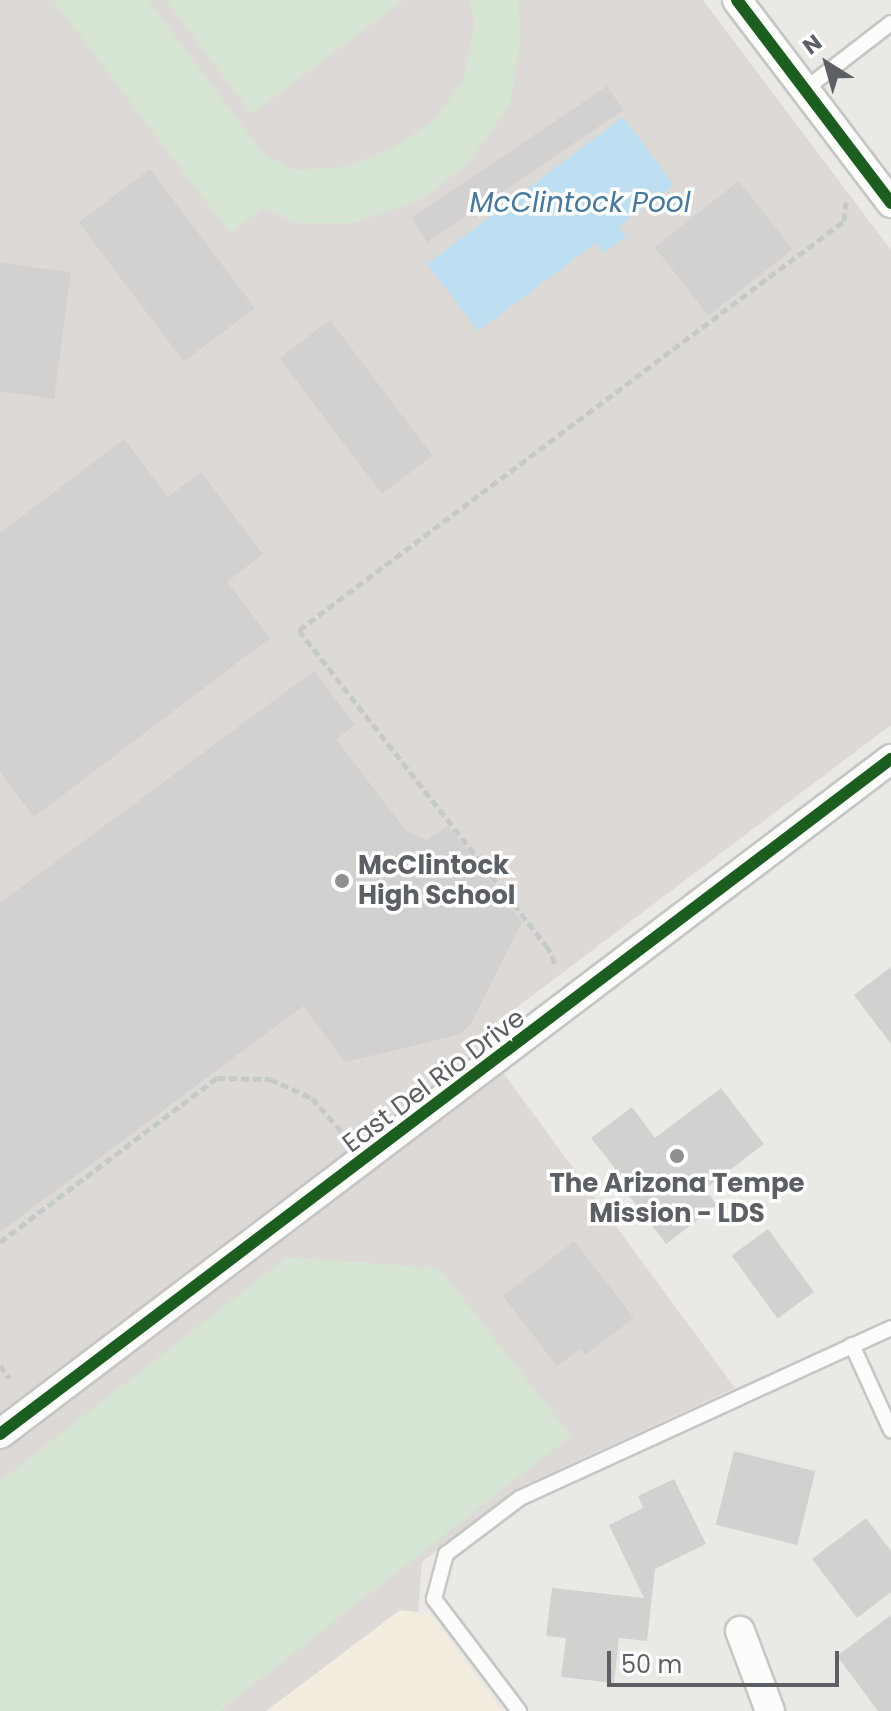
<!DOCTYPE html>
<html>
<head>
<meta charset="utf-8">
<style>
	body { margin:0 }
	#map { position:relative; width:891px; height:1711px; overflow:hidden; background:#ebe9e6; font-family:Poppins,sans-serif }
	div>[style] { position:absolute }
	.commercial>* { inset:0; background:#f3ede0 }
	.education>* { inset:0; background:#dcd9d6 }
	.green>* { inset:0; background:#d6e5d3 }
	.water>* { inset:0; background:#bedff1 }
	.building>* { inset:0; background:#d2d1cf; transform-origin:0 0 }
	.path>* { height:5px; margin-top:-2.5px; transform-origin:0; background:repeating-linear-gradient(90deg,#c5cac8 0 8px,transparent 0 12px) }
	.roads { filter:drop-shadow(2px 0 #c7c6c6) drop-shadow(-2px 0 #c7c6c6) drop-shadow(0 2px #c7c6c6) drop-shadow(0 -2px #c7c6c6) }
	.lane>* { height:14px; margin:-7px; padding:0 7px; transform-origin:7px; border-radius:7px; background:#fcfcfb }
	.street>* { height:28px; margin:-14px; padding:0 14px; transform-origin:14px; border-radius:14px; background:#fcfcfb }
	.cycleway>* { height:12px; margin:-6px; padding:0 6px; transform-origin:6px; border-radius:6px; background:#1b5e20 }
	.dots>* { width:22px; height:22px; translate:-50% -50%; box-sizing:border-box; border:4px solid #fff; border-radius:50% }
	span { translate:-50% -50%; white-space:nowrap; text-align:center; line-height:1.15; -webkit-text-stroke:7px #fff; paint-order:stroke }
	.poi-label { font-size:26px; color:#5c5f63; font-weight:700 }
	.left { translate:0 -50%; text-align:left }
	.street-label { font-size:26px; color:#5c5f63 }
	.water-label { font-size:28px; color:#47789d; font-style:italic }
	.north { position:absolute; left:787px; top:24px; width:80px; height:80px; -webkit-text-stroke:6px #fff; paint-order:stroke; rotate:323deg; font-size:22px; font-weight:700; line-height:32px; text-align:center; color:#5c5f63 }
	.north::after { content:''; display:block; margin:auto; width:28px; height:36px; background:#5c5f63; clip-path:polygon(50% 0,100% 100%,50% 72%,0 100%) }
	.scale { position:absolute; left:607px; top:1651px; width:232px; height:36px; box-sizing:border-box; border:4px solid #5c5f63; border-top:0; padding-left:10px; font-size:24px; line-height:28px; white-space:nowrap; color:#5c5f63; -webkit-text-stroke:6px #fff; paint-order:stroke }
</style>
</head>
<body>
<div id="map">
	<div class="commercial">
		<div style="clip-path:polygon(400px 1610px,430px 1615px,502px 1711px,266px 1711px)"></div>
	</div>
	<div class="education">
		<div style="clip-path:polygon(0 0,703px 0,891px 250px,891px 725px,477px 1037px,735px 1388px,516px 1489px,422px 1562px,418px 1612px,400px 1610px,266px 1711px,0 1711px)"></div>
	</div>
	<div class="green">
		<div style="clip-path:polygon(53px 0,148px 0,263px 153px,295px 170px,343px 167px,390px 149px,434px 121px,463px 80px,475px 21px,469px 0,517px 0,521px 33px,510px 105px,467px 165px,420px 201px,353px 223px,297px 223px,263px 208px,230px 233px)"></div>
		<div style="clip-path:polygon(166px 0,404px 0,252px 114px)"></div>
		<div style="clip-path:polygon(287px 1257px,439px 1268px,571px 1436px,220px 1711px,0 1711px,0 1481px)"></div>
	</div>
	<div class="water">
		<div style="clip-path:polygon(623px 117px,674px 185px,619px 226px,626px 237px,604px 253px,596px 243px,478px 331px,427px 264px)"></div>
	</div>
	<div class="building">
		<div style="left:607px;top:86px;width:29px;height:236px;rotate:56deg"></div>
		<div style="left:150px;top:169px;width:174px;height:89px;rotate:53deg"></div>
		<div style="left:739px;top:181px;width:87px;height:107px;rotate:52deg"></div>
		<div style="clip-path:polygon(0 263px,71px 272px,54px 399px,0 391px)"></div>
		<div style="left:330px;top:320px;width:170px;height:63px;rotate:53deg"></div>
		<div style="clip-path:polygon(124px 439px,168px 497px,201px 472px,263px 554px,227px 582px,270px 638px,34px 817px,0 772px,0 533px)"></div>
		<div style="clip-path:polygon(314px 671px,355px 725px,336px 739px,406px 831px,427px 840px,448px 826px,522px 922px,470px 1025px,458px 1035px,345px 1062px,303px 1006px,0 1232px,0 903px)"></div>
		<div style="clip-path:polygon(891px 967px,891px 1044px,854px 995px)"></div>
		<div style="clip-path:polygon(721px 1088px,764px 1144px,705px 1189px,717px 1205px,666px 1244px,610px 1171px,614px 1167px,591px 1138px,632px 1107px,655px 1138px)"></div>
		<div style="left:768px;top:1229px;width:78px;height:45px;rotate:54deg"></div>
		<div style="clip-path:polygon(574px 1241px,634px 1318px,585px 1355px,580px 1349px,557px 1366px,503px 1296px)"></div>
		<div style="left:734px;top:1451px;width:84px;height:76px;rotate:14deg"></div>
		<div style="clip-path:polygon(674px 1479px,706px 1544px,655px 1569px,647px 1641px,619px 1638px,614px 1683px,561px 1677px,566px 1638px,546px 1636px,552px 1588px,644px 1598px,609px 1525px,643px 1508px,638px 1496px)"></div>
		<div style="clip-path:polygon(866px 1518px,891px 1551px,891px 1592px,857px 1618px,812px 1559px)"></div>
		<div style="clip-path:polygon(891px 1615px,891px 1711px,878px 1711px,837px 1656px)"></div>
	</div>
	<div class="path">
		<div style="left:555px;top:963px;width:17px;rotate:-115deg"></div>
		<div style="left:548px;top:948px;width:404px;rotate:-128.1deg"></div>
		<div style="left:299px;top:630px;width:681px;rotate:-36.89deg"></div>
		<div style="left:844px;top:221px;width:19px;rotate:-84deg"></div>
		<div style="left:0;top:1242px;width:272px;rotate:-37.1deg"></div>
		<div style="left:217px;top:1078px;width:53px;rotate:1.1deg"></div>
		<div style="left:270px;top:1079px;width:46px;rotate:24.3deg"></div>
		<div style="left:312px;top:1098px;width:44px;rotate:48.7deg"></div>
		<div style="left:0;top:1365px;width:16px;rotate:55deg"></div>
	</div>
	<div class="roads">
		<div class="lane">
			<div style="left:804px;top:90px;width:110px;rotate:-37.6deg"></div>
			<div style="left:852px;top:1345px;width:94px;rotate:65.4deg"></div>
			<div style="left:519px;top:1711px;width:141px;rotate:-127.2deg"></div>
			<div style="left:434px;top:1599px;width:47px;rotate:-75.1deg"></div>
			<div style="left:446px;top:1554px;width:93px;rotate:-37.1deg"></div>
			<div style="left:520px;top:1498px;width:408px;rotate:-24.6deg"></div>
		</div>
		<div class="street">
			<div style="left:737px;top:0;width:255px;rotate:52.8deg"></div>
			<div style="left:0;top:1434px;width:1118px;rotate:-37.15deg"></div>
			<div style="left:740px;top:1631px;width:85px;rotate:69.4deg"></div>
		</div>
	</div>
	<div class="cycleway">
		<div style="left:737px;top:0;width:255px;rotate:52.8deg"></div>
		<div style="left:0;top:1434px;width:1118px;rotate:-37.15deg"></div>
	</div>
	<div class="dots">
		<div style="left:342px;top:881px;background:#8e8f91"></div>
		<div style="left:677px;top:1156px;background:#8e8f91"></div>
	</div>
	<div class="poi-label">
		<span class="left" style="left:358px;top:881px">McClintock<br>High School</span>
		<span style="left:677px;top:1199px">The Arizona Tempe<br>Mission - LDS</span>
	</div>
	<div class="street-label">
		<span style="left:434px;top:1081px;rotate:-37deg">East Del Rio Drive</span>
	</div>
	<div class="water-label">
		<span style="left:580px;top:203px">McClintock Pool</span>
	</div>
	<div class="north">N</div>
	<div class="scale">50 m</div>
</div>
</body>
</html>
